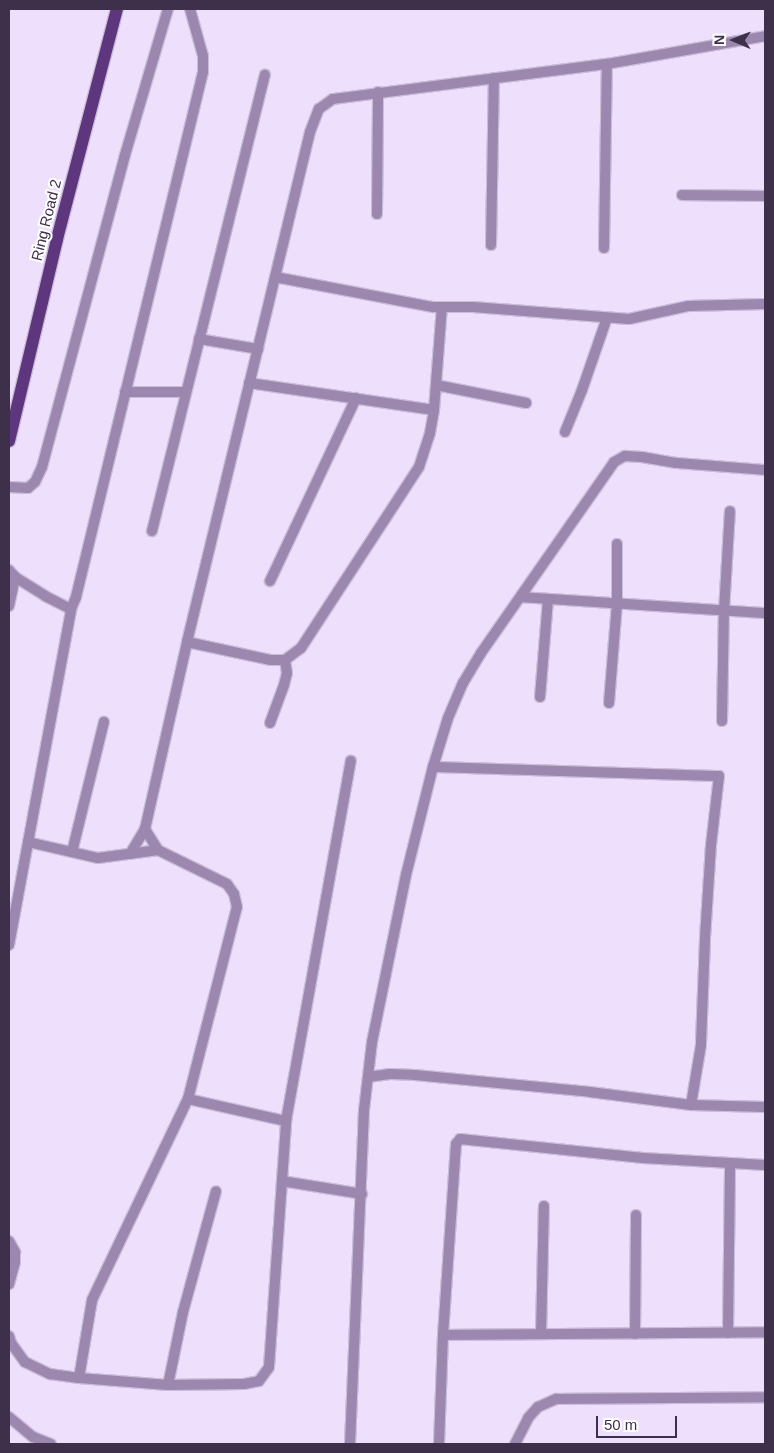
<!DOCTYPE html>
<html>
<head>
<meta charset="utf-8">
<style>
	body { margin:0 }
	#map { position:relative; width:774px; height:1453px; overflow:hidden; background:#eee0fd; font-family:Helvetica,sans-serif }
	div>[style] { position:absolute }
	.roads { filter:drop-shadow(1px 0 #cbbdd9) drop-shadow(-1px 0 #cbbdd9) drop-shadow(0 1px #cbbdd9) drop-shadow(0 -1px #cbbdd9) }
	.street>* { height:10px; margin:-5px; padding:0 5px; transform-origin:5px; border-radius:5px; background:#9c87af }
	.primary>* { height:12px; margin:-6px; padding:0 6px; transform-origin:6px; border-radius:6px; background:#5e367d }
	span { translate:-50% -50%; white-space:nowrap; text-align:center; line-height:1.15; -webkit-text-stroke:4px #fff; paint-order:stroke }
	.street-label { font-size:15px; color:#3e2f4b }
	.frame { position:absolute; inset:0; border:10px solid #3e2f4b; pointer-events:none }
	.north { position:absolute; left:709px; top:15px; width:50px; height:50px; -webkit-text-stroke:4px #fff; paint-order:stroke; rotate:271deg; font-size:14px; font-weight:700; line-height:20px; text-align:center; color:#3e2f4b }
	.north::after { content:''; display:block; margin:auto; width:18px; height:22px; background:#3e2f4b; clip-path:polygon(50% 0,100% 100%,50% 72%,0 100%) }
	.scale { position:absolute; left:596px; top:1416px; width:81px; height:22px; box-sizing:border-box; border:2px solid #3e2f4b; border-top:0; padding-left:6px; font-size:15px; line-height:18px; white-space:nowrap; color:#3e2f4b; -webkit-text-stroke:4px #fff; paint-order:stroke }
</style>
</head>
<body>
<div id="map">
	<div class="roads">
		<div class="street">
			<div style="left:682px;top:195px;width:83px;rotate:0.7deg"></div>
			<div style="left:377px;top:214px;width:122px;rotate:-89.5deg"></div>
			<div style="left:491px;top:245px;width:167px;rotate:-89deg"></div>
			<div style="left:604px;top:248px;width:184px;rotate:-89.1deg"></div>
			<div style="left:275px;top:277px;width:161px;rotate:10.8deg"></div>
			<div style="left:433px;top:307px;width:40px"></div>
			<div style="left:473px;top:307px;width:156px;rotate:4.4deg"></div>
			<div style="left:629px;top:319px;width:60px;rotate:-12.4deg"></div>
			<div style="left:688px;top:306px;width:77px;rotate:-1.5deg"></div>
			<div style="left:199px;top:339px;width:60px;rotate:9.6deg"></div>
			<div style="left:249px;top:383px;width:187px;rotate:8.3deg"></div>
			<div style="left:436px;top:385px;width:92px;rotate:11.3deg"></div>
			<div style="left:125px;top:392px;width:61px"></div>
			<div style="left:565px;top:432px;width:45px;rotate:-68deg"></div>
			<div style="left:582px;top:390px;width:76px;rotate:-70.9deg"></div>
			<div style="left:9px;top:487px;width:19px;rotate:3deg"></div>
			<div style="left:28px;top:488px;width:9px;rotate:-41deg"></div>
			<div style="left:35px;top:482px;width:17px;rotate:-65deg"></div>
			<div style="left:42px;top:467px;width:323px;rotate:-75.1deg"></div>
			<div style="left:125px;top:155px;width:152px;rotate:-73.6deg"></div>
			<div style="left:152px;top:531px;width:470px;rotate:-76.1deg"></div>
			<div style="left:9px;top:570px;width:9px;rotate:49deg"></div>
			<div style="left:15px;top:577px;width:36px;rotate:32deg"></div>
			<div style="left:45px;top:596px;width:29px;rotate:27deg"></div>
			<div style="left:270px;top:581px;width:202px;rotate:-64.8deg"></div>
			<div style="left:521px;top:597px;width:245px;rotate:3.8deg"></div>
			<div style="left:9px;top:606px;width:30px;rotate:-78deg"></div>
			<div style="left:187px;top:642px;width:85px;rotate:12.2deg"></div>
			<div style="left:270px;top:660px;width:15px"></div>
			<div style="left:285px;top:660px;width:20px;rotate:-37deg"></div>
			<div style="left:301px;top:648px;width:216px;rotate:-56.9deg"></div>
			<div style="left:419px;top:467px;width:36px;rotate:-72deg"></div>
			<div style="left:430px;top:433px;width:23px;rotate:-80deg"></div>
			<div style="left:434px;top:410px;width:103px;rotate:-85.6deg"></div>
			<div style="left:540px;top:697px;width:98px;rotate:-85.3deg"></div>
			<div style="left:609px;top:703px;width:99px;rotate:-85.4deg"></div>
			<div style="left:617px;top:604px;width:60px;rotate:-90deg"></div>
			<div style="left:722px;top:721px;width:110px;rotate:-89deg"></div>
			<div style="left:724px;top:611px;width:100px;rotate:-86.6deg"></div>
			<div style="left:270px;top:723px;width:40px;rotate:-69.8deg"></div>
			<div style="left:284px;top:685px;width:12px;rotate:-76deg"></div>
			<div style="left:287px;top:673px;width:13px;rotate:-99deg"></div>
			<div style="left:433px;top:767px;width:286px;rotate:1.8deg"></div>
			<div style="left:719px;top:776px;width:69px;rotate:96.6deg"></div>
			<div style="left:711px;top:845px;width:94px;rotate:93.7deg"></div>
			<div style="left:705px;top:939px;width:106px;rotate:92.2deg"></div>
			<div style="left:701px;top:1045px;width:61px;rotate:99.5deg"></div>
			<div style="left:28px;top:842px;width:72px;rotate:12.9deg"></div>
			<div style="left:98px;top:858px;width:61px;rotate:-7.6deg"></div>
			<div style="left:72px;top:852px;width:134px;rotate:-76.2deg"></div>
			<div style="left:130px;top:854px;width:29px;rotate:-59deg"></div>
			<div style="left:145px;top:829px;width:192px;rotate:-77.3deg"></div>
			<div style="left:187px;top:642px;width:525px;rotate:-76.44deg"></div>
			<div style="left:310px;top:132px;width:25px;rotate:-69deg"></div>
			<div style="left:319px;top:109px;width:17px;rotate:-36deg"></div>
			<div style="left:333px;top:99px;width:276px;rotate:-7.3deg"></div>
			<div style="left:607px;top:64px;width:160px;rotate:-10deg"></div>
			<div style="left:9px;top:945px;width:342px;rotate:-79.5deg"></div>
			<div style="left:71px;top:609px;width:13px;rotate:-67deg"></div>
			<div style="left:76px;top:597px;width:540px;rotate:-76.4deg"></div>
			<div style="left:203px;top:72px;width:16px;rotate:-90deg"></div>
			<div style="left:203px;top:56px;width:49px;rotate:-105.5deg"></div>
			<div style="left:368px;top:1077px;width:22px;rotate:-8deg"></div>
			<div style="left:390px;top:1074px;width:25px;rotate:2deg"></div>
			<div style="left:415px;top:1075px;width:176px;rotate:5.5deg"></div>
			<div style="left:590px;top:1092px;width:102px;rotate:7.3deg"></div>
			<div style="left:691px;top:1105px;width:74px;rotate:1.5deg"></div>
			<div style="left:188px;top:1099px;width:100px;rotate:12.7deg"></div>
			<div style="left:282px;top:1181px;width:81px;rotate:9.2deg"></div>
			<div style="left:9px;top:1241px;width:13px;rotate:61deg"></div>
			<div style="left:15px;top:1252px;width:10px;rotate:90deg"></div>
			<div style="left:15px;top:1262px;width:23px;rotate:105deg"></div>
			<div style="left:728px;top:1333px;width:170px;rotate:-89.3deg"></div>
			<div style="left:541px;top:1334px;width:128px;rotate:-88.7deg"></div>
			<div style="left:635px;top:1334px;width:119px;rotate:-89.5deg"></div>
			<div style="left:443px;top:1335px;width:322px;rotate:-0.5deg"></div>
			<div style="left:9px;top:1336px;width:7px;rotate:74deg"></div>
			<div style="left:11px;top:1343px;width:24px;rotate:54deg"></div>
			<div style="left:25px;top:1362px;width:28px;rotate:26deg"></div>
			<div style="left:50px;top:1374px;width:29px;rotate:8deg"></div>
			<div style="left:79px;top:1378px;width:89px;rotate:4.5deg"></div>
			<div style="left:168px;top:1385px;width:76px;rotate:-0.8deg"></div>
			<div style="left:244px;top:1384px;width:15px;rotate:-11deg"></div>
			<div style="left:259px;top:1381px;width:17px;rotate:-54deg"></div>
			<div style="left:269px;top:1367px;width:247px;rotate:-86deg"></div>
			<div style="left:286px;top:1121px;width:366px;rotate:-79.8deg"></div>
			<div style="left:79px;top:1378px;width:79px;rotate:-80.5deg"></div>
			<div style="left:92px;top:1300px;width:223px;rotate:-64.5deg"></div>
			<div style="left:188px;top:1099px;width:198px;rotate:-75.7deg"></div>
			<div style="left:237px;top:907px;width:13px;rotate:-103deg"></div>
			<div style="left:234px;top:894px;width:12px;rotate:-125deg"></div>
			<div style="left:227px;top:884px;width:77px;rotate:-153.8deg"></div>
			<div style="left:158px;top:850px;width:25px;rotate:-122deg"></div>
			<div style="left:168px;top:1385px;width:75px;rotate:-78.4deg"></div>
			<div style="left:183px;top:1312px;width:125px;rotate:-74.7deg"></div>
			<div style="left:9px;top:1417px;width:31px;rotate:40deg"></div>
			<div style="left:33px;top:1437px;width:19px;rotate:21deg"></div>
			<div style="left:350px;top:1444px;width:334px;rotate:-87.6deg"></div>
			<div style="left:364px;top:1110px;width:68px;rotate:-83.3deg"></div>
			<div style="left:372px;top:1042px;width:170px;rotate:-78.5deg"></div>
			<div style="left:406px;top:875px;width:111px;rotate:-76deg"></div>
			<div style="left:433px;top:767px;width:51px;rotate:-73deg"></div>
			<div style="left:448px;top:718px;width:38px;rotate:-67deg"></div>
			<div style="left:463px;top:683px;width:35px;rotate:-59deg"></div>
			<div style="left:481px;top:653px;width:233px;rotate:-55.1deg"></div>
			<div style="left:614px;top:462px;width:13px;rotate:-29deg"></div>
			<div style="left:625px;top:456px;width:17px;rotate:3deg"></div>
			<div style="left:642px;top:457px;width:35px;rotate:10deg"></div>
			<div style="left:676px;top:463px;width:89px;rotate:4.5deg"></div>
			<div style="left:439px;top:1444px;width:109px;rotate:-87.9deg"></div>
			<div style="left:443px;top:1335px;width:191px;rotate:-86.1deg"></div>
			<div style="left:456px;top:1144px;width:6px;rotate:-51deg"></div>
			<div style="left:460px;top:1139px;width:184px;rotate:5.9deg"></div>
			<div style="left:643px;top:1158px;width:122px;rotate:3.3deg"></div>
			<div style="left:515px;top:1444px;width:29px;rotate:-63deg"></div>
			<div style="left:528px;top:1418px;width:15px;rotate:-48deg"></div>
			<div style="left:538px;top:1407px;width:20px;rotate:-24deg"></div>
			<div style="left:556px;top:1399px;width:209px;rotate:-0.5deg"></div>
		</div>
		<div class="primary">
			<div style="left:9px;top:441px;width:208px;rotate:-76.6deg"></div>
			<div style="left:57px;top:239px;width:238px;rotate:-75.4deg"></div>
		</div>
	</div>
	<div class="street-label">
		<span style="left:46px;top:220px;rotate:-76deg">Ring Road 2</span>
	</div>
	<div class="frame"></div>
	<div class="north">N</div>
	<div class="scale">50 m</div>
</div>
</body>
</html>
